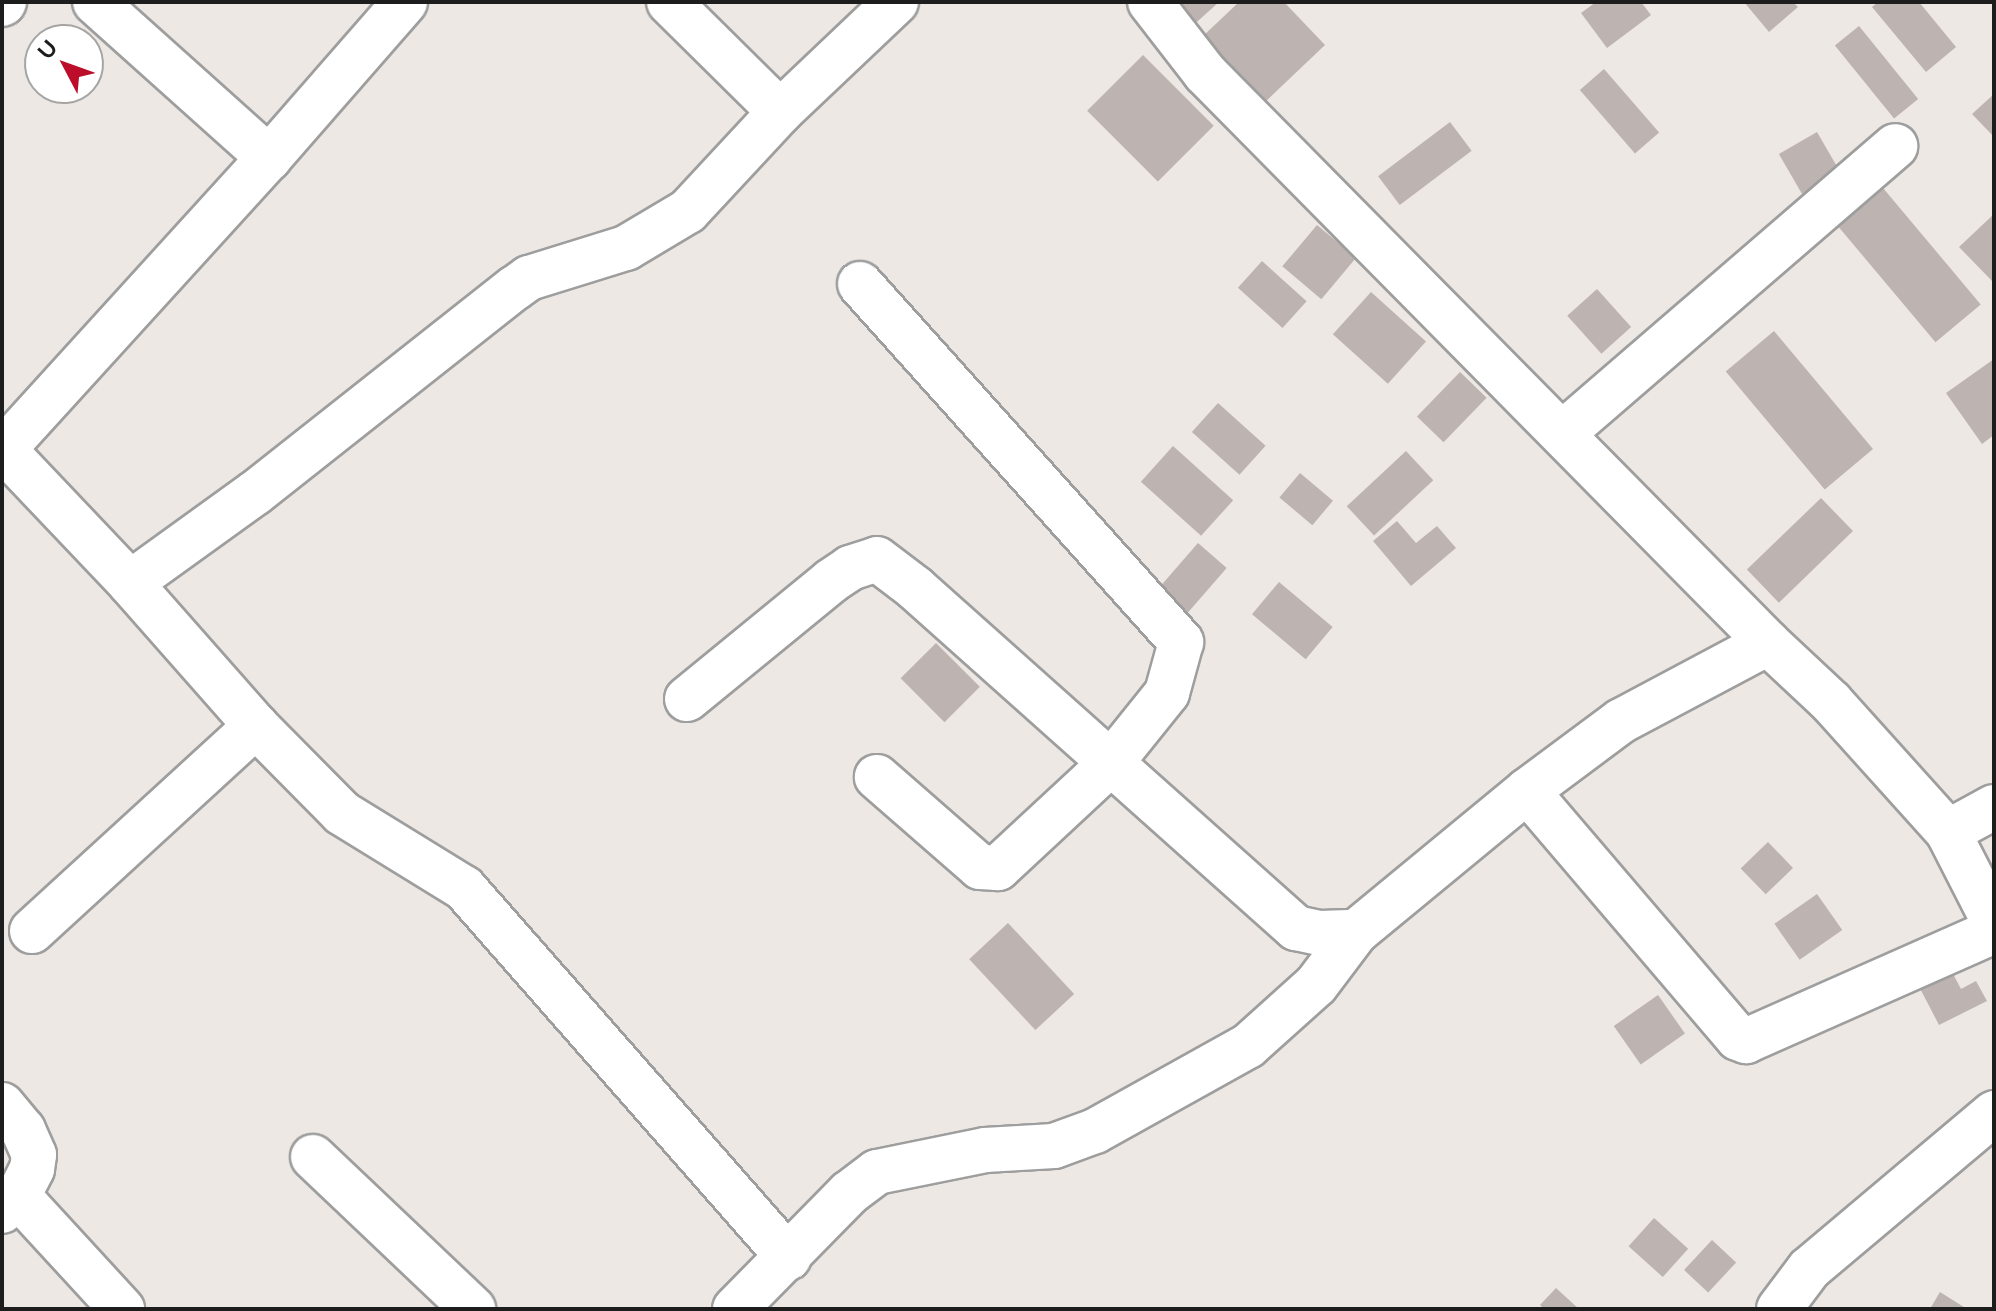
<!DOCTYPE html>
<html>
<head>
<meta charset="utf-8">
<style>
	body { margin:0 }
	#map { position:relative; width:1996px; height:1311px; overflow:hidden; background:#ede8e3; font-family:Raleway,sans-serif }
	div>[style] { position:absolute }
	.building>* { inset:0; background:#bdb3b0; transform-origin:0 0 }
	.roads { filter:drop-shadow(2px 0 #9e9e9e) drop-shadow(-2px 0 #9e9e9e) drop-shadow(0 2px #9e9e9e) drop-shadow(0 -2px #9e9e9e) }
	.minor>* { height:44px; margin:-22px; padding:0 22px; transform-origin:22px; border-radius:22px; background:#fff }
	span { translate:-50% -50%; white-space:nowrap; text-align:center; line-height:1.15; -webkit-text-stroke:6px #fff; paint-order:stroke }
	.frame { position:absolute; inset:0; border:4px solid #1d1d1d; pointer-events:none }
	.north { position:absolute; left:24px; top:24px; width:80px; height:80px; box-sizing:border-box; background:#fff; border:2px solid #a5a5a5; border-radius:50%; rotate:311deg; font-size:22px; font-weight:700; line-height:32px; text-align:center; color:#1d1d1d }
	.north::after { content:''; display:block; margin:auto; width:28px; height:36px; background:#bc0d2a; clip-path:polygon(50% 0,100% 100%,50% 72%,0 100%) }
</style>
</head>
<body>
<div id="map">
	<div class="building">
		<div style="clip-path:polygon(1165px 2px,1219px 2px,1189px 29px)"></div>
		<div style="clip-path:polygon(1239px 2px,1284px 2px,1325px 45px,1264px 103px,1202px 37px)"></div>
		<div style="clip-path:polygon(1596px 2px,1641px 2px,1651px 15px,1607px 48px,1581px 13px)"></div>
		<div style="clip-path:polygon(1744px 2px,1793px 2px,1798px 7px,1769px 32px)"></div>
		<div style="clip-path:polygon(1878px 2px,1919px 2px,1956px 47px,1926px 72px,1872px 7px)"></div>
		<div style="left:1859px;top:26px;width:94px;height:31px;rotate:51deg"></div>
		<div style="left:1143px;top:55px;width:100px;height:79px;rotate:45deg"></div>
		<div style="left:1604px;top:69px;width:84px;height:32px;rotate:49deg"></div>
		<div style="clip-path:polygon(1994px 94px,1994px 137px,1972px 114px)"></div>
		<div style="left:1450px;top:122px;width:36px;height:90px;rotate:53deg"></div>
		<div style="left:1817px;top:132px;width:46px;height:44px;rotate:60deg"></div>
		<div style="left:1883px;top:188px;width:152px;height:59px;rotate:50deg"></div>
		<div style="clip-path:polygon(1994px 214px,1994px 283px,1959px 247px)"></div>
		<div style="left:1317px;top:225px;width:51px;height:54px;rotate:40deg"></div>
		<div style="left:1262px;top:261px;width:60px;height:36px;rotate:42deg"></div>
		<div style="left:1597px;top:289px;width:51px;height:40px;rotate:48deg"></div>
		<div style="left:1371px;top:292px;width:74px;height:57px;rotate:42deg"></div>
		<div style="left:1774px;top:331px;width:154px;height:63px;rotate:50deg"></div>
		<div style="clip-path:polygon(1994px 359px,1994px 435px,1982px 444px,1946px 393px)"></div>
		<div style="left:1460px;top:372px;width:37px;height:62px;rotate:44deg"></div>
		<div style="left:1218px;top:403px;width:64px;height:39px;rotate:42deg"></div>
		<div style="left:1173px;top:446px;width:81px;height:48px;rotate:42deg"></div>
		<div style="left:1406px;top:451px;width:40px;height:81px;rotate:47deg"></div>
		<div style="left:1300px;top:473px;width:43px;height:32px;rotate:40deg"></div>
		<div style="left:1821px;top:498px;width:46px;height:103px;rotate:46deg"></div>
		<div style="clip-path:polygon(1397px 521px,1416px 543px,1437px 526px,1456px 548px,1411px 586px,1373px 541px)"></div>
		<div style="left:1198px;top:543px;width:38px;height:60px;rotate:41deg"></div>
		<div style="left:1279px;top:582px;width:70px;height:42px;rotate:40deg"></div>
		<div style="left:936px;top:643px;width:62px;height:50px;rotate:45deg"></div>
		<div style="left:1768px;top:842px;width:36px;height:38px;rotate:46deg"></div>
		<div style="left:1817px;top:894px;width:44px;height:52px;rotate:55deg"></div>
		<div style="left:1008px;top:923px;width:97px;height:53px;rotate:47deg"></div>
		<div style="clip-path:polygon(1944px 957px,1961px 989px,1976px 981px,1987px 1001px,1939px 1025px,1912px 973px)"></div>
		<div style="left:1658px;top:995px;width:47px;height:54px;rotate:55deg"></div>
		<div style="left:1654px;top:1218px;width:46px;height:38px;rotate:42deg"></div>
		<div style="left:1712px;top:1240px;width:33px;height:41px;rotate:43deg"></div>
		<div style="clip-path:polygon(1556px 1288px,1579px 1309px,1544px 1309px,1540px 1305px)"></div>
		<div style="clip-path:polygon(1940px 1292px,1967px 1309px,1930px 1309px)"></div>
	</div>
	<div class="roads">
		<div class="minor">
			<div style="left:95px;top:2px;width:234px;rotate:41.9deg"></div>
			<div style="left:669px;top:2px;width:156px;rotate:44.7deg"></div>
			<div style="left:1150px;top:2px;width:90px;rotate:52.2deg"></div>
			<div style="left:1205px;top:73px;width:801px;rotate:45.35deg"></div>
			<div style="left:1768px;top:643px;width:86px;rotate:43.1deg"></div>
			<div style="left:1831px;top:702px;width:175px;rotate:48deg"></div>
			<div style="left:1948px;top:832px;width:101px;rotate:62.9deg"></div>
			<div style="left:2px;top:4px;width:3px;rotate:-45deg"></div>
			<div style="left:860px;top:284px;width:481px;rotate:48.1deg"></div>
			<div style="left:1181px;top:642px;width:53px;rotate:105.4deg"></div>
			<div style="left:1167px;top:693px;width:91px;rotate:128.8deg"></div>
			<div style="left:1110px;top:764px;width:153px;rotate:137.1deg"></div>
			<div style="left:998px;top:868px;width:18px;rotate:-177deg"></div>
			<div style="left:980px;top:867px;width:137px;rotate:-138.9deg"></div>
			<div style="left:1563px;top:433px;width:439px;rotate:-40.8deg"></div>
			<div style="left:3px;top:449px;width:185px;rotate:46.5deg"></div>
			<div style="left:130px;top:583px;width:191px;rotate:48.6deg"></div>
			<div style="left:256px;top:726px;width:122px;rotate:45.3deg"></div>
			<div style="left:342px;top:813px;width:143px;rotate:31.6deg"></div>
			<div style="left:464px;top:888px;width:492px;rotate:48.7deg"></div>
			<div style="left:2px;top:451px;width:396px;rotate:-47.7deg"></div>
			<div style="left:269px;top:158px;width:207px;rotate:-48.9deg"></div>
			<div style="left:130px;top:583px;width:154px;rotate:-35.8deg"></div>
			<div style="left:255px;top:493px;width:331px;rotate:-38.3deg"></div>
			<div style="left:515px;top:288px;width:17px;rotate:-36deg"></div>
			<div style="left:529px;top:278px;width:102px;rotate:-17.2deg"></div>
			<div style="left:626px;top:248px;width:72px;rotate:-30.8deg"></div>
			<div style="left:688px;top:211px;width:135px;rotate:-47.1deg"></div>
			<div style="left:780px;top:112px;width:160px;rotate:-43.5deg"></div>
			<div style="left:687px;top:699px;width:186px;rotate:-39.3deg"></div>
			<div style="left:831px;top:581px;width:23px;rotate:-34deg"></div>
			<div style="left:850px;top:568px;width:28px;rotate:-18deg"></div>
			<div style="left:877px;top:559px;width:48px;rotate:37.3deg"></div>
			<div style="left:915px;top:588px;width:511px;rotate:41.75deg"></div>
			<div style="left:1296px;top:928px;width:25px;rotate:12deg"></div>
			<div style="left:1320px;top:933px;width:36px;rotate:-2deg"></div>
			<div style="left:1356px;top:932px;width:222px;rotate:-39.5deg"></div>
			<div style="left:1527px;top:791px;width:117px;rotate:-36.7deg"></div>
			<div style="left:1621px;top:721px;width:166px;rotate:-28deg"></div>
			<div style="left:1527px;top:791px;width:325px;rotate:49.5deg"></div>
			<div style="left:1738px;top:1038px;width:9px;rotate:21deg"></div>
			<div style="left:1746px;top:1041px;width:271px;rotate:-23.9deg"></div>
			<div style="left:1948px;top:832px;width:52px;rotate:-28.5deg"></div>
			<div style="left:32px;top:931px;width:304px;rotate:-42.5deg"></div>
			<div style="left:2px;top:1105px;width:33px;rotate:50deg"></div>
			<div style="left:23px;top:1130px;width:27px;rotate:66deg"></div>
			<div style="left:34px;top:1155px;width:14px;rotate:98deg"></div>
			<div style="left:32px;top:1169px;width:30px;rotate:117deg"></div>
			<div style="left:18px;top:1196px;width:22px;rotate:137deg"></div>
			<div style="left:313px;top:1157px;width:221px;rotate:43.5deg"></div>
			<div style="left:18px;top:1196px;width:154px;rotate:47.4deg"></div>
			<div style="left:735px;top:1309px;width:163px;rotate:-45.5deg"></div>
			<div style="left:849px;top:1193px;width:35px;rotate:-37deg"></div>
			<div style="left:877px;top:1172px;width:110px;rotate:-11.5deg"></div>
			<div style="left:985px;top:1150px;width:69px;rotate:-3.3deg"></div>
			<div style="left:1054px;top:1146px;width:44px;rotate:-20.1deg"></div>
			<div style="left:1095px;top:1131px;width:175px;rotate:-29.1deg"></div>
			<div style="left:1248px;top:1046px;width:91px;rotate:-41.9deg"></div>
			<div style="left:1316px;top:985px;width:66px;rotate:-53deg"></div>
			<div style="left:1779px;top:1309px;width:50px;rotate:-53.1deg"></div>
			<div style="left:1809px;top:1269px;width:242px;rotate:-40.1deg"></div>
		</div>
	</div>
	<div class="frame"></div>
	<div class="north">U</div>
</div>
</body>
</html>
